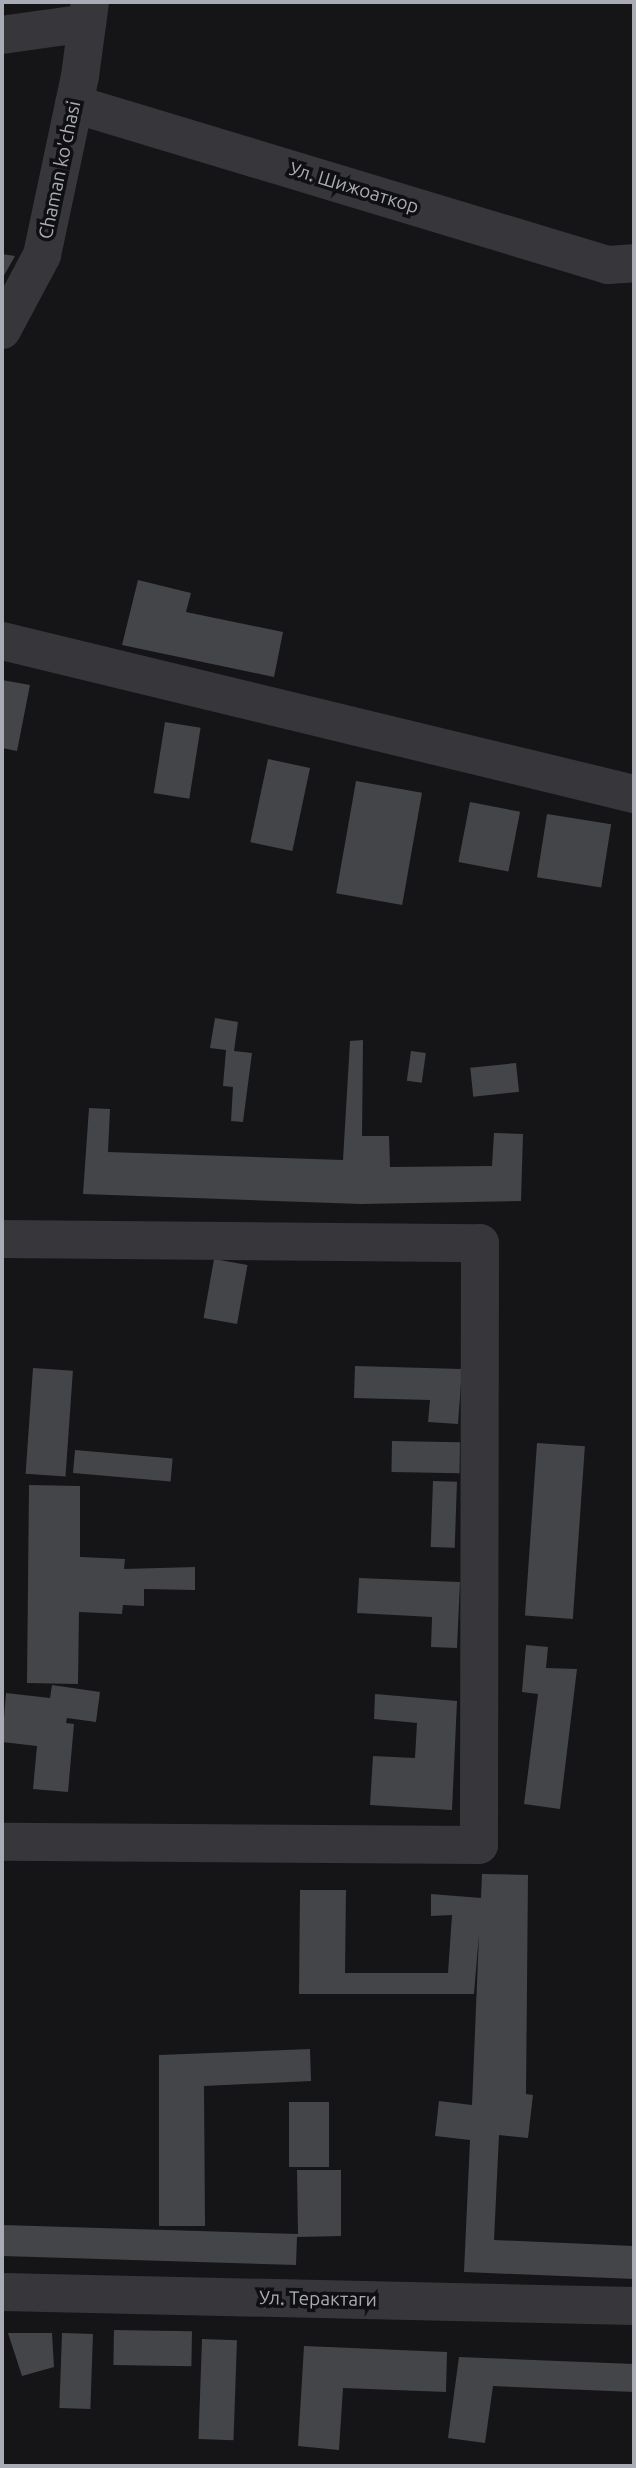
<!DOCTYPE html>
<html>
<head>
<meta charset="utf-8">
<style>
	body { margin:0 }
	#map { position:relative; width:636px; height:2468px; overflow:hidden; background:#151517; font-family:Ubuntu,sans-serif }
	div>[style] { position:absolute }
	.building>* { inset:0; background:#444549; transform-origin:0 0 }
	.minor>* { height:38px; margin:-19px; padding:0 19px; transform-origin:19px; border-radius:19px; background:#37373b }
	.tertiary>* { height:38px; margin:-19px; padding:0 19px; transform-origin:19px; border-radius:19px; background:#37373b }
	span { translate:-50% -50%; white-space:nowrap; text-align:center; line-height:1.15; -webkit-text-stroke:7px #101012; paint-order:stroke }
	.street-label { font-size:19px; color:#a9acb5 }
	.frame { position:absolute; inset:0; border:4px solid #a9acb5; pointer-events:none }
</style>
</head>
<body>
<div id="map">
	<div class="building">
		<div style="clip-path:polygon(2px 254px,15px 256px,2px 279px)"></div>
		<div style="clip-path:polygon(138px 580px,191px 593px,186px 612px,283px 632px,274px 677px,122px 645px)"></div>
		<div style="clip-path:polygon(2px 680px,30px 685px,17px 751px,2px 748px)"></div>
		<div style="left:165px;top:722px;width:36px;height:72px;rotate:9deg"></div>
		<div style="left:268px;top:759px;width:43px;height:85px;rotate:12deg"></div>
		<div style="left:356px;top:781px;width:67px;height:114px;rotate:10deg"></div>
		<div style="left:470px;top:802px;width:51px;height:61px;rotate:11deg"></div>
		<div style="left:547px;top:814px;width:65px;height:64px;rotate:9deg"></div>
		<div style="clip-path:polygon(215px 1018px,238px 1022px,234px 1051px,252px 1053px,243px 1122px,231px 1121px,233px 1087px,223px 1086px,226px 1050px,210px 1048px)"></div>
		<div style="clip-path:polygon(363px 1040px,362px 1136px,389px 1136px,390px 1167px,492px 1166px,494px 1133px,523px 1134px,521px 1201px,361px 1204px,83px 1194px,89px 1108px,110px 1109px,108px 1152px,343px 1160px,350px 1041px)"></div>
		<div style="left:411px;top:1051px;width:15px;height:30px;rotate:8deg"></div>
		<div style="left:516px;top:1063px;width:29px;height:46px;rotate:84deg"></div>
		<div style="left:214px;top:1259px;width:34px;height:60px;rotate:10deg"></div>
		<div style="clip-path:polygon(355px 1366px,462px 1369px,458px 1424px,428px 1422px,430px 1400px,354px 1398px)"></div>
		<div style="left:33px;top:1368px;width:40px;height:106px;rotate:4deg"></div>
		<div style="left:392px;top:1441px;width:68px;height:31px;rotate:1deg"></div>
		<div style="left:537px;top:1443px;width:48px;height:173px;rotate:4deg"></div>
		<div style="left:75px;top:1450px;width:98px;height:23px;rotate:5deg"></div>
		<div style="left:433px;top:1481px;width:24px;height:66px;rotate:2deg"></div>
		<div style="clip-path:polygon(29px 1485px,80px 1486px,80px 1557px,125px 1559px,124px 1569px,195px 1567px,195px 1590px,144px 1589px,144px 1606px,123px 1605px,122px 1614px,79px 1612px,78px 1684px,27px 1683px)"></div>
		<div style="clip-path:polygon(359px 1578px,460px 1582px,457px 1648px,431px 1647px,432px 1617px,357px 1613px)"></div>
		<div style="clip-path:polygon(526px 1645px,548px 1647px,546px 1668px,577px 1669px,560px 1809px,524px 1804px,538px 1694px,522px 1692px)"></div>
		<div style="clip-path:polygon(52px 1685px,100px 1692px,96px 1722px,67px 1718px,66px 1723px,74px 1724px,68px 1792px,33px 1789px,37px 1746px,2px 1742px,6px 1693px,50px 1698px)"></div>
		<div style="clip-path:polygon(375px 1694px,457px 1701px,452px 1810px,370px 1805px,373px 1756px,415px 1758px,417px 1723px,374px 1719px)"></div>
		<div style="clip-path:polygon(482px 1874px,528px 1875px,526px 2094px,533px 2095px,528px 2138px,499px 2135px,494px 2240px,634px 2246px,634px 2279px,464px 2272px,470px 2140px,435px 2136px,439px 2101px,472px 2105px,479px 1934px,474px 1994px,299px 1994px,300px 1890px,346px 1890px,345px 1973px,448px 1973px,452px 1915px,431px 1916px,431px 1894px,481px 1898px)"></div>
		<div style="clip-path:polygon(310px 2049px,311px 2081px,204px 2086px,205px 2226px,159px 2226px,159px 2055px)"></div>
		<div style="left:289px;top:2102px;width:40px;height:65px"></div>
		<div style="clip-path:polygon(297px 2170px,341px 2170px,341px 2236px,297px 2237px,296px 2265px,2px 2256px,2px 2225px,298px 2234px)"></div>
		<div style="left:114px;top:2330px;width:78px;height:35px;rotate:1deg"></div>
		<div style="clip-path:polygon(8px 2333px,52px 2333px,54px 2367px,22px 2376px)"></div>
		<div style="left:62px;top:2333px;width:31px;height:75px;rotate:2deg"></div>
		<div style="left:202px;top:2339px;width:35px;height:100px;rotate:2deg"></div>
		<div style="clip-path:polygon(304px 2346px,447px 2352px,446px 2392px,343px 2388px,339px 2450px,298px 2446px)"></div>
		<div style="clip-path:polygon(459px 2357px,634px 2364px,634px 2392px,493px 2386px,485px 2443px,448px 2438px)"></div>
	</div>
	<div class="minor">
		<div style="left:2px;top:35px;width:86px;rotate:-8deg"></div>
		<div style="left:74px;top:104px;width:558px;rotate:16.78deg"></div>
		<div style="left:608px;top:265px;width:26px;rotate:-4deg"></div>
		<div style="left:2px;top:641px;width:650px;rotate:13.61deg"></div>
		<div style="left:2px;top:1239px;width:478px;rotate:0.5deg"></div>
		<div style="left:480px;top:1243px;width:602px;rotate:90.1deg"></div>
		<div style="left:479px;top:1845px;width:477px;rotate:-179.6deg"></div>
		<div style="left:2px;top:2292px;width:632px;rotate:1.27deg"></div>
	</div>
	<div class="tertiary">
		<div style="left:2px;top:330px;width:85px;rotate:-61.9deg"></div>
		<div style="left:42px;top:255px;width:183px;rotate:-78deg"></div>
		<div style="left:80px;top:76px;width:75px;rotate:-82.3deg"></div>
	</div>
	<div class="street-label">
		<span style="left:60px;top:170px;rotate:-78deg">Chaman ko'chasi</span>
		<span style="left:354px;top:188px;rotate:17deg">Ул. Шижоаткор</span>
		<span style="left:318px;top:2299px;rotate:1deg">Ул. Терактаги</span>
	</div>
	<div class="frame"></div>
</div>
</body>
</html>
